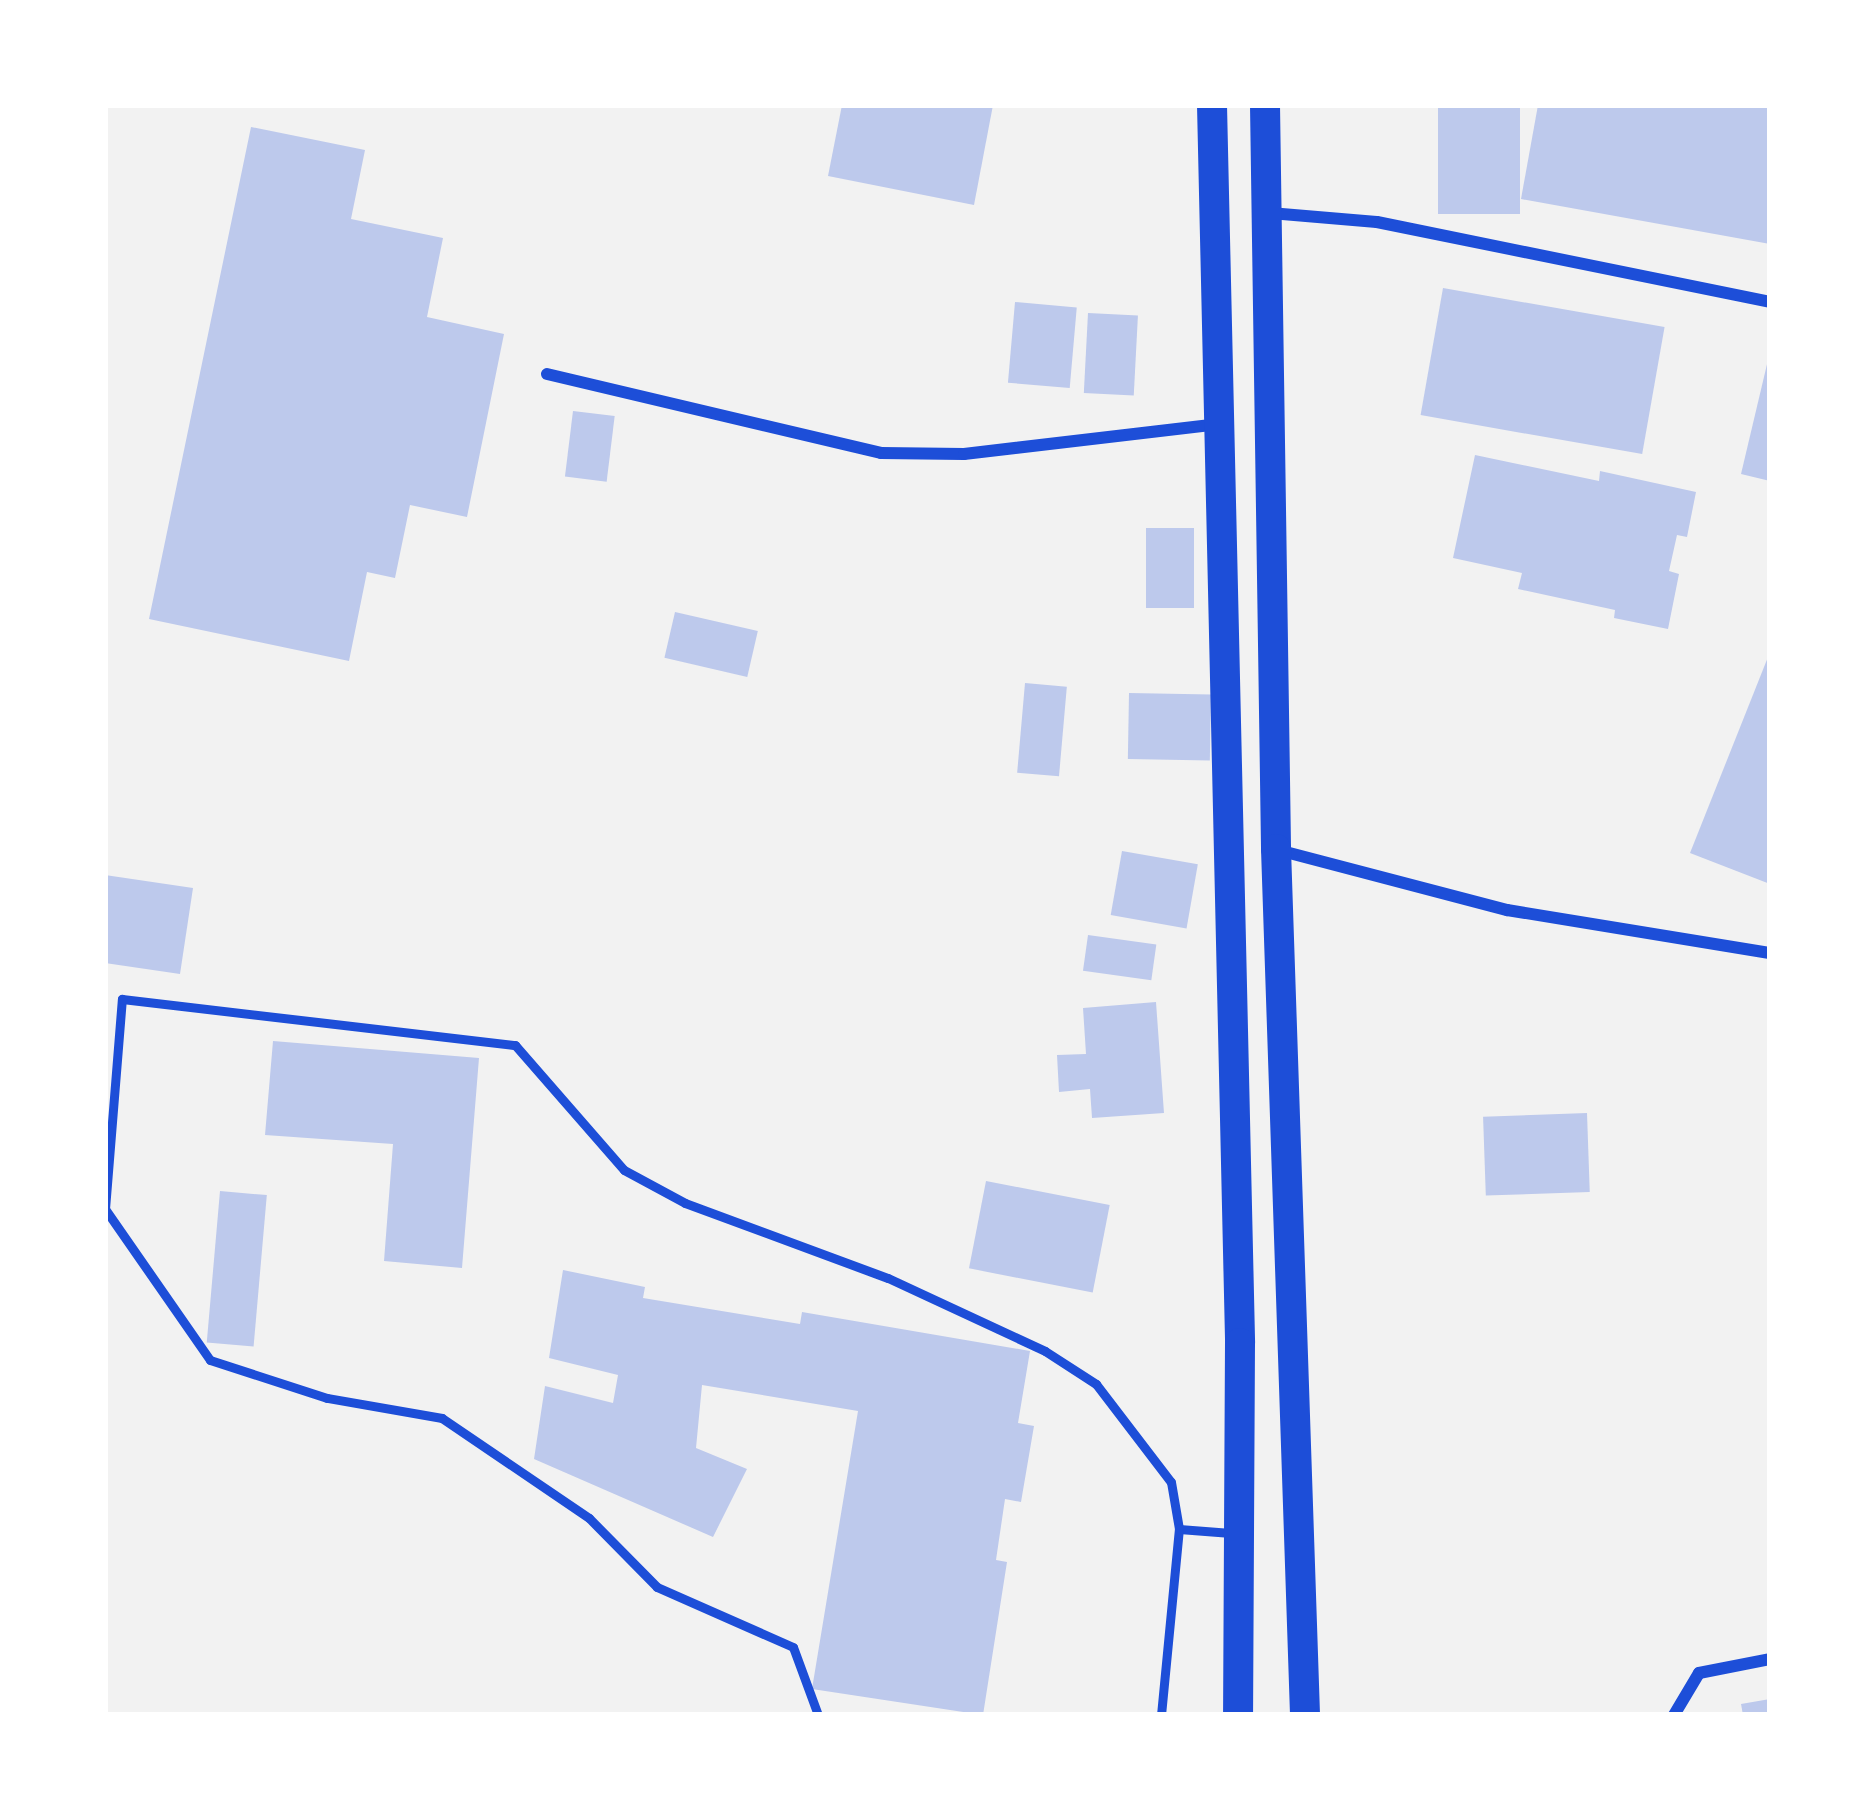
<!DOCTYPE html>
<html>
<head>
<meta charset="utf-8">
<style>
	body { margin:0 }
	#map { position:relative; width:1875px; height:1820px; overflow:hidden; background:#f2f2f2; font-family:"Libre Baskerville",serif }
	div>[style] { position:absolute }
	.building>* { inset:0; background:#bdc9ec; transform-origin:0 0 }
	.service>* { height:9px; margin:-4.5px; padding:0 4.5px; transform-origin:4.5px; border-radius:4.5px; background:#1d4ed8 }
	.minor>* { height:12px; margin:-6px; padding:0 6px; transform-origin:6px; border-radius:6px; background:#1d4ed8 }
	.primary>* { height:30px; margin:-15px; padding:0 15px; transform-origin:15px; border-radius:15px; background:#1d4ed8 }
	span { translate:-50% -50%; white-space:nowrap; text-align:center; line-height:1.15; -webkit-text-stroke:12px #fff; paint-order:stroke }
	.frame { position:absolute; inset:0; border:108px solid #fff; pointer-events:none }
</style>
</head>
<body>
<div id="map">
	<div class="building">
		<div style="clip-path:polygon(842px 105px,993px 105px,974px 205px,828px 176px)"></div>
		<div style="left:1438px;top:105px;width:82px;height:109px"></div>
		<div style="clip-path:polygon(1538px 105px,1770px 105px,1770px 244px,1521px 199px)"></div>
		<div style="clip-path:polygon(251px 127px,365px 150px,351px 219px,443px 238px,427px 317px,504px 334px,467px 517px,410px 505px,395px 578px,367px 572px,349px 661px,149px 619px)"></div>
		<div style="left:1443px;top:288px;width:225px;height:129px;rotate:10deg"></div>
		<div style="left:1015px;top:302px;width:62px;height:81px;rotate:5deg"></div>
		<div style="left:1088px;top:313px;width:50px;height:80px;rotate:3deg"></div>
		<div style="clip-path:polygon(1768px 360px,1770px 361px,1770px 481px,1741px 474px)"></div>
		<div style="left:573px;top:411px;width:42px;height:66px;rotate:7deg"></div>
		<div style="clip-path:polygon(1475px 455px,1599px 481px,1600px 471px,1696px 492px,1687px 537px,1677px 535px,1669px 571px,1679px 574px,1668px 629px,1614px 618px,1615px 610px,1518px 589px,1522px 573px,1453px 558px)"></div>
		<div style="left:1146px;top:528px;width:48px;height:80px"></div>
		<div style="left:675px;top:612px;width:85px;height:47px;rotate:13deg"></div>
		<div style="clip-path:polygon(1770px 652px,1770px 884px,1690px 853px)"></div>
		<div style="left:1025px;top:683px;width:42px;height:90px;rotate:5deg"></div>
		<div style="left:1129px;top:693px;width:82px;height:66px;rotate:1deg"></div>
		<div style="left:1122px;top:851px;width:77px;height:65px;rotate:10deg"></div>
		<div style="clip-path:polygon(105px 875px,193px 888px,180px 974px,105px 963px)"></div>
		<div style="left:1088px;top:935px;width:69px;height:36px;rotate:8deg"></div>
		<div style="clip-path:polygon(1156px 1002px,1164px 1113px,1092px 1118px,1090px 1089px,1059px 1092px,1057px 1055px,1086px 1054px,1083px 1008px)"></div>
		<div style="clip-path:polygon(273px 1041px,479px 1058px,462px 1268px,384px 1261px,393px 1144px,265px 1135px)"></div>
		<div style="left:1587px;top:1113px;width:79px;height:104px;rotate:88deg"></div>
		<div style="left:986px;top:1181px;width:126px;height:89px;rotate:11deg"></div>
		<div style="left:220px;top:1191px;width:47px;height:152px;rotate:5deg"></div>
		<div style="clip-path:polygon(563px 1270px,645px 1287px,643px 1298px,800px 1324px,802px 1312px,1030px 1351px,1018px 1423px,1034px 1426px,1021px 1502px,1005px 1499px,996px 1560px,1007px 1562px,983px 1715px,812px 1689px,858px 1411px,702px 1385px,696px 1448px,747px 1469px,713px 1537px,534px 1459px,545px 1386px,613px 1403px,618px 1375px,549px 1358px)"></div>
		<div style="clip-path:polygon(1770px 1699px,1770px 1715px,1743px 1715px,1741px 1704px)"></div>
	</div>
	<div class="service">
		<div style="left:818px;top:1715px;width:72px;rotate:-110.2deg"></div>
		<div style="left:793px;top:1647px;width:149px;rotate:-156.2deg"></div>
		<div style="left:657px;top:1587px;width:97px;rotate:-134.6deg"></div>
		<div style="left:589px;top:1518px;width:178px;rotate:-145.8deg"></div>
		<div style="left:442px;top:1418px;width:117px;rotate:-170.1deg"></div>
		<div style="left:327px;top:1398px;width:123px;rotate:-162deg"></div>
		<div style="left:210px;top:1360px;width:184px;rotate:-124.8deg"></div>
		<div style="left:105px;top:1209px;width:211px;rotate:-85.4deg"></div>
		<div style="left:122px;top:999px;width:396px;rotate:6.7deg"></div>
		<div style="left:515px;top:1045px;width:166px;rotate:48.9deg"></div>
		<div style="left:624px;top:1170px;width:69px;rotate:28.4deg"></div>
		<div style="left:685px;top:1203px;width:216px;rotate:20.3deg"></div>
		<div style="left:888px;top:1278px;width:173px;rotate:24.9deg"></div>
		<div style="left:1045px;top:1351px;width:61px;rotate:32.9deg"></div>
		<div style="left:1096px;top:1384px;width:123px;rotate:52.6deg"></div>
		<div style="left:1171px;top:1482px;width:48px;rotate:80.3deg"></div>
		<div style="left:1179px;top:1529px;width:52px;rotate:4.4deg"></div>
		<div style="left:1161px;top:1715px;width:187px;rotate:-84.5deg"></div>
	</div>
	<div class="minor">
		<div style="left:1270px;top:213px;width:107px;rotate:4.8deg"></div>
		<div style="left:1377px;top:222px;width:401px;rotate:11.5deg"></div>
		<div style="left:547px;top:374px;width:343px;rotate:13.3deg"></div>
		<div style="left:881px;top:453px;width:83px;rotate:0.7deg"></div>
		<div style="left:964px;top:454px;width:259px;rotate:-6.7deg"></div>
		<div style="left:1278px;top:850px;width:237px;rotate:14.7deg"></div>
		<div style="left:1507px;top:910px;width:266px;rotate:9.3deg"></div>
		<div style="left:1674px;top:1715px;width:49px;rotate:-59.2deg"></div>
		<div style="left:1699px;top:1673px;width:72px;rotate:-11.2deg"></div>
	</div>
	<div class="primary">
		<div style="left:1212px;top:105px;width:1238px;rotate:88.7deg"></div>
		<div style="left:1240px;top:1343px;width:372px;rotate:90.3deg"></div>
		<div style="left:1265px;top:105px;width:744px;rotate:89.15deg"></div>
		<div style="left:1276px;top:849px;width:866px;rotate:88.08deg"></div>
	</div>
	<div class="frame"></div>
</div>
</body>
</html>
